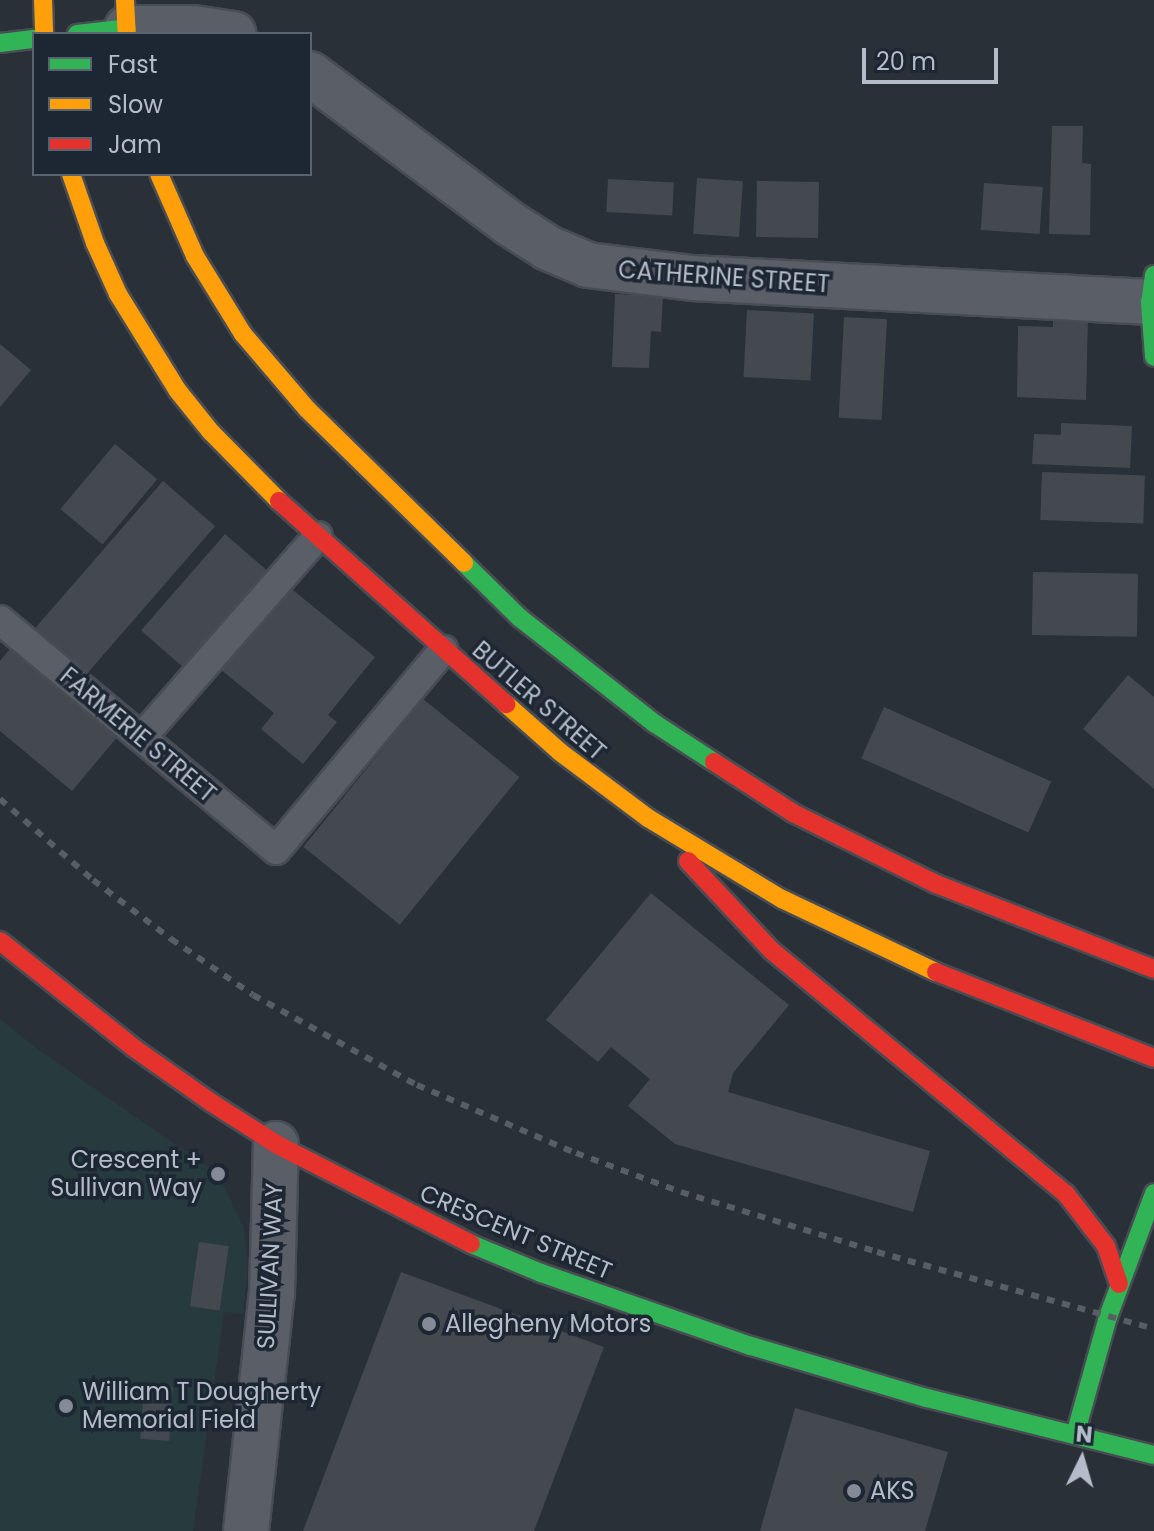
<!DOCTYPE html>
<html>
<head>
<meta charset="utf-8">
<style>
	body { margin:0 }
	#map { position:relative; width:1154px; height:1531px; overflow:hidden; background:#2a3038; font-family:Poppins,sans-serif }
	div>[style] { position:absolute }
	.green>* { inset:0; background:#273a3e }
	.building>* { inset:0; background:#444950; transform-origin:0 0 }
	.roads { filter:drop-shadow(2px 0 #484c53) drop-shadow(-2px 0 #484c53) drop-shadow(0 2px #484c53) drop-shadow(0 -2px #484c53) }
	.lane>* { height:28px; margin:-14px; padding:0 14px; transform-origin:14px; border-radius:14px; background:#5a5e66 }
	.street>* { height:44px; margin:-22px; padding:0 22px; transform-origin:22px; border-radius:22px; background:#5a5e66 }
	.fast>* { height:18px; margin:-9px; padding:0 9px; transform-origin:9px; border-radius:9px; background:#30b455 }
	.slow>* { height:18px; margin:-9px; padding:0 9px; transform-origin:9px; border-radius:9px; background:#ff9f0a }
	.jam>* { height:18px; margin:-9px; padding:0 9px; transform-origin:9px; border-radius:9px; background:#e5322d }
	.rail>* { height:6px; margin-top:-3px; transform-origin:0; background:repeating-linear-gradient(90deg,#595d64 0 8px,transparent 0 16px) }
	.dots>* { width:22px; height:22px; translate:-50% -50%; box-sizing:border-box; border:4px solid #1d2633; border-radius:50% }
	span { translate:-50% -50%; white-space:nowrap; text-align:center; line-height:1.15; -webkit-text-stroke:7px #1d2633; paint-order:stroke }
	.street-label { font-size:24px; color:#b4bcc9 }
	.poi-label { font-size:24px; color:#b4bcc9 }
	.right { translate:-100% -50%; text-align:right }
	.left { translate:0 -50%; text-align:left }
	.legend { position:absolute; left:32px; top:32px; width:280px; height:144px; box-sizing:border-box; background:#1d2633; border:2px solid #59626f; margin:0; padding:10px 14px; list-style:none; font-size:24px; color:#b4bcc9 }
	.legend li { display:flex; align-items:center; gap:16px; height:40px }
	.legend b { width:40px; border:2px solid #59626f }
	.north { position:absolute; left:1042px; top:1419px; width:80px; height:80px; -webkit-text-stroke:6px #1d2633; paint-order:stroke; rotate:5deg; font-size:22px; font-weight:700; line-height:32px; text-align:center; color:#b4bcc9 }
	.north::after { content:''; display:block; margin:auto; width:28px; height:36px; background:#b4bcc9; clip-path:polygon(50% 0,100% 100%,50% 72%,0 100%) }
	.scale { position:absolute; left:862px; top:48px; width:136px; height:36px; box-sizing:border-box; border:4px solid #b4bcc9; border-top:0; padding-left:10px; font-size:24px; line-height:28px; white-space:nowrap; color:#b4bcc9; -webkit-text-stroke:6px #1d2633; paint-order:stroke }
</style>
</head>
<body>
<div id="map">
	<div class="green">
		<div style="clip-path:polygon(0 1019px,36px 1048px,218px 1174px,244px 1228px,248px 1266px,243px 1314px,224px 1312px,193px 1531px,0 1531px)"></div>
	</div>
	<div class="building">
		<div style="clip-path:polygon(1052px 126px,1083px 126px,1082px 163px,1091px 164px,1090px 235px,1049px 234px)"></div>
		<div style="left:697px;top:178px;width:46px;height:56px;rotate:4deg"></div>
		<div style="left:608px;top:179px;width:66px;height:33px;rotate:3deg"></div>
		<div style="left:757px;top:181px;width:62px;height:56px;rotate:1deg"></div>
		<div style="left:984px;top:183px;width:59px;height:47px;rotate:4deg"></div>
		<div style="clip-path:polygon(615px 294px,663px 296px,661px 332px,651px 331px,649px 368px,612px 367px)"></div>
		<div style="left:747px;top:310px;width:67px;height:67px;rotate:3deg"></div>
		<div style="left:844px;top:317px;width:43px;height:101px;rotate:3deg"></div>
		<div style="clip-path:polygon(1053px 317px,1088px 318px,1086px 400px,1017px 397px,1018px 326px,1053px 327px)"></div>
		<div style="clip-path:polygon(0 344px,31px 370px,0 407px)"></div>
		<div style="clip-path:polygon(1061px 423px,1132px 426px,1130px 468px,1032px 464px,1034px 434px,1061px 435px)"></div>
		<div style="left:115px;top:444px;width:55px;height:85px;rotate:40deg"></div>
		<div style="left:1042px;top:472px;width:103px;height:48px;rotate:2deg"></div>
		<div style="left:163px;top:481px;width:69px;height:198px;rotate:41deg"></div>
		<div style="left:225px;top:534px;width:55px;height:128px;rotate:41deg"></div>
		<div style="left:1033px;top:572px;width:105px;height:63px;rotate:1deg"></div>
		<div style="clip-path:polygon(288px 586px,375px 657px,328px 715px,337px 722px,303px 764px,261px 729px,274px 713px,220px 669px)"></div>
		<div style="clip-path:polygon(13px 645px,119px 735px,72px 791px,0 731px,0 661px)"></div>
		<div style="clip-path:polygon(1128px 675px,1154px 697px,1154px 789px,1083px 729px)"></div>
		<div style="left:423px;top:699px;width:124px;height:190px;rotate:39deg"></div>
		<div style="left:884px;top:707px;width:183px;height:56px;rotate:24deg"></div>
		<div style="clip-path:polygon(651px 893px,789px 1005px,733px 1073px,728px 1092px,930px 1151px,913px 1212px,675px 1144px,628px 1106px,650px 1079px,611px 1047px,598px 1062px,546px 1020px)"></div>
		<div style="left:199px;top:1242px;width:30px;height:65px;rotate:8deg"></div>
		<div style="clip-path:polygon(401px 1272px,604px 1347px,534px 1531px,303px 1531px)"></div>
		<div style="left:144px;top:1385px;width:29px;height:54px;rotate:4deg"></div>
		<div style="clip-path:polygon(795px 1408px,948px 1452px,925px 1531px,760px 1531px)"></div>
	</div>
	<div class="roads">
		<div class="lane">
			<div style="left:0;top:620px;width:359px;rotate:39.8deg"></div>
			<div style="left:276px;top:850px;width:261px;rotate:-50.1deg"></div>
			<div style="left:142px;top:737px;width:267px;rotate:-48.8deg"></div>
		</div>
		<div class="street">
			<div style="left:127px;top:28px;width:66px"></div>
			<div style="left:193px;top:28px;width:41px;rotate:8.3deg"></div>
			<div style="left:310px;top:74px;width:249px;rotate:36.8deg"></div>
			<div style="left:509px;top:223px;width:46px;rotate:32.7deg"></div>
			<div style="left:548px;top:248px;width:43px;rotate:23deg"></div>
			<div style="left:588px;top:265px;width:105px;rotate:7.1deg"></div>
			<div style="left:692px;top:278px;width:459px;rotate:3deg"></div>
			<div style="left:246px;top:1531px;width:239px;rotate:-83.8deg"></div>
			<div style="left:272px;top:1293px;width:149px;rotate:-88.5deg"></div>
		</div>
		<div class="fast">
			<div style="left:77px;top:34px;width:50px;rotate:-6.8deg"></div>
			<div style="left:0;top:43px;width:34px;rotate:-7deg"></div>
			<div style="left:1154px;top:275px;width:27px;rotate:98deg"></div>
			<div style="left:1150px;top:302px;width:55px;rotate:85.8deg"></div>
			<div style="left:464px;top:563px;width:78px;rotate:44.5deg"></div>
			<div style="left:520px;top:618px;width:170px;rotate:38.1deg"></div>
			<div style="left:654px;top:723px;width:72px;rotate:33deg"></div>
			<div style="left:471px;top:1244px;width:76px;rotate:22.5deg"></div>
			<div style="left:541px;top:1273px;width:222px;rotate:19.2deg"></div>
			<div style="left:751px;top:1346px;width:184px;rotate:16.5deg"></div>
			<div style="left:927px;top:1398px;width:234px;rotate:14.1deg"></div>
			<div style="left:1075px;top:1435px;width:123px;rotate:-74.4deg"></div>
			<div style="left:1108px;top:1317px;width:132px;rotate:-69.6deg"></div>
		</div>
		<div class="slow">
			<div style="left:43px;top:0;width:34px;rotate:88deg"></div>
			<div style="left:125px;top:0;width:34px;rotate:87deg"></div>
			<div style="left:71px;top:174px;width:73px;rotate:70.8deg"></div>
			<div style="left:95px;top:243px;width:56px;rotate:65.7deg"></div>
			<div style="left:118px;top:294px;width:114px;rotate:58.3deg"></div>
			<div style="left:178px;top:391px;width:53px;rotate:51.2deg"></div>
			<div style="left:211px;top:432px;width:97px;rotate:45.4deg"></div>
			<div style="left:159px;top:174px;width:90px;rotate:66.3deg"></div>
			<div style="left:195px;top:256px;width:92px;rotate:58.4deg"></div>
			<div style="left:243px;top:334px;width:99px;rotate:49.5deg"></div>
			<div style="left:307px;top:409px;width:220px;rotate:44.4deg"></div>
			<div style="left:506px;top:704px;width:72px;rotate:41.6deg"></div>
			<div style="left:560px;top:752px;width:110px;rotate:36.9deg"></div>
			<div style="left:648px;top:818px;width:157px;rotate:31.2deg"></div>
			<div style="left:782px;top:899px;width:170px;rotate:25.4deg"></div>
		</div>
		<div class="jam">
			<div style="left:279px;top:501px;width:305px;rotate:41.8deg"></div>
			<div style="left:714px;top:762px;width:94px;rotate:32.8deg"></div>
			<div style="left:793px;top:813px;width:160px;rotate:26.4deg"></div>
			<div style="left:936px;top:884px;width:234px;rotate:21.3deg"></div>
			<div style="left:688px;top:861px;width:122px;rotate:47deg"></div>
			<div style="left:771px;top:950px;width:383px;rotate:39.6deg"></div>
			<div style="left:1066px;top:1194px;width:66px;rotate:52.4deg"></div>
			<div style="left:1106px;top:1246px;width:40px;rotate:71.1deg"></div>
			<div style="left:0;top:941px;width:171px;rotate:38.6deg"></div>
			<div style="left:134px;top:1048px;width:95px;rotate:35.2deg"></div>
			<div style="left:212px;top:1103px;width:76px;rotate:32.6deg"></div>
			<div style="left:276px;top:1144px;width:219px;rotate:27.1deg"></div>
			<div style="left:936px;top:972px;width:234px;rotate:21.5deg"></div>
		</div>
	</div>
	<div class="rail">
		<div style="left:0;top:799px;width:123px;rotate:41.1deg"></div>
		<div style="left:93px;top:880px;width:98px;rotate:37.1deg"></div>
		<div style="left:171px;top:939px;width:99px;rotate:34.3deg"></div>
		<div style="left:253px;top:995px;width:187px;rotate:28.8deg"></div>
		<div style="left:417px;top:1085px;width:173px;rotate:23.2deg"></div>
		<div style="left:576px;top:1153px;width:112px;rotate:20.4deg"></div>
		<div style="left:681px;top:1192px;width:205px;rotate:17deg"></div>
		<div style="left:877px;top:1252px;width:288px;rotate:15.5deg"></div>
	</div>
	<div class="dots">
		<div style="left:218px;top:1174px;background:#848b96"></div>
		<div style="left:429px;top:1324px;background:#848b96"></div>
		<div style="left:66px;top:1406px;background:#848b96"></div>
		<div style="left:854px;top:1491px;background:#848b96"></div>
	</div>
	<div class="street-label">
		<span style="left:724px;top:277px;rotate:4deg">CATHERINE STREET</span>
		<span style="left:539px;top:701px;rotate:41deg">BUTLER STREET</span>
		<span style="left:138px;top:735px;rotate:40deg">FARMERIE STREET</span>
		<span style="left:516px;top:1232px;rotate:23deg">CRESCENT STREET</span>
		<span style="left:270px;top:1266px;rotate:-87deg">SULLIVAN WAY</span>
	</div>
	<div class="poi-label">
		<span class="right" style="left:202px;top:1174px">Crescent +<br>Sullivan Way</span>
		<span class="left" style="left:445px;top:1324px">Allegheny Motors</span>
		<span class="left" style="left:82px;top:1406px">William T Dougherty<br>Memorial Field</span>
		<span class="left" style="left:870px;top:1491px">AKS</span>
	</div>
	<ul class="legend">
	<li><b style="height:10px;background:#30b455"></b>Fast</li>
	<li><b style="height:10px;background:#ff9f0a"></b>Slow</li>
	<li><b style="height:10px;background:#e5322d"></b>Jam</li>
	</ul>
	<div class="north">N</div>
	<div class="scale">20 m</div>
</div>
</body>
</html>
